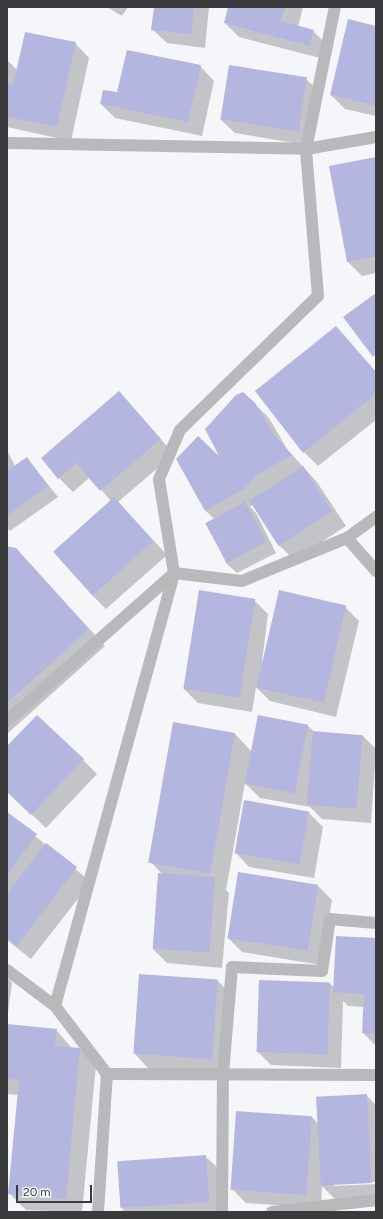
<!DOCTYPE html>
<html>
<head>
<meta charset="utf-8">
<style>
	body { margin:0 }
	#map { position:relative; width:383px; height:1219px; overflow:hidden; background:#f6f6fa; font-family:Figtree,sans-serif }
	div>[style] { position:absolute }
	.shadow>* { inset:0; background:#0003 }
	.building>* { inset:0; background:#b5b6df; transform-origin:0 0 }
	.minor>* { height:12px; margin:-6px; padding:0 6px; transform-origin:6px; border-radius:6px; background:#b9b9bb }
	span { translate:-50% -50%; white-space:nowrap; text-align:center; line-height:1.15; -webkit-text-stroke:3px #f6f6fa; paint-order:stroke }
	.frame { position:absolute; inset:0; border:8px solid #3b3b3d; pointer-events:none }
	.scale { position:absolute; left:16px; top:1185px; width:76px; height:18px; box-sizing:border-box; border:2px solid #3b3b3d; border-top:0; padding-left:5px; font-size:12px; line-height:14px; white-space:nowrap; color:#3b3b3d; -webkit-text-stroke:3px #f6f6fa; paint-order:stroke }
</style>
</head>
<body>
<div id="map">
	<div class="shadow">
		<div style="clip-path:polygon(107px 7px,128px 7px,122px 16px)"></div>
		<div style="clip-path:polygon(155px 7px,209px 7px,205px 48px,167px 43px,152px 29px)"></div>
		<div style="clip-path:polygon(229px 7px,303px 7px,298px 27px,313px 31px,327px 45px,324px 59px,239px 37px,225px 23px)"></div>
		<div style="clip-path:polygon(376px 27px,376px 116px,345px 109px,331px 95px)"></div>
		<div style="clip-path:polygon(75px 43px,89px 58px,71px 141px,7px 127px,7px 60px,17px 70px)"></div>
		<div style="clip-path:polygon(200px 66px,214px 81px,202px 136px,115px 118px,101px 104px,118px 94px)"></div>
		<div style="clip-path:polygon(306px 79px,321px 93px,312px 146px,235px 133px,220px 119px)"></div>
		<div style="clip-path:polygon(376px 158px,376px 273px,362px 276px,348px 262px)"></div>
		<div style="clip-path:polygon(336px 327px,376px 372px,376px 420px,318px 466px,304px 452px)"></div>
		<div style="clip-path:polygon(119px 392px,174px 454px,118px 502px,167px 555px,106px 609px,92px 595px,111px 501px,90px 477px,73px 492px,59px 478px)"></div>
		<div style="clip-path:polygon(254px 403px,269px 418px,287px 449px,317px 482px,346px 526px,294px 560px,279px 545px,253px 505px,250px 507px,256px 513px,276px 553px,237px 573px,226px 563px,214px 519px,205px 510px,222px 460px)"></div>
		<div style="clip-path:polygon(7px 451px,16px 467px,27px 458px,58px 497px,10px 531px,7px 528px)"></div>
		<div style="clip-path:polygon(7px 547px,15px 549px,32px 566px,105px 646px,7px 734px)"></div>
		<div style="clip-path:polygon(254px 600px,268px 614px,262px 662px,345px 607px,359px 621px,336px 717px,270px 701px,256px 687px,252px 712px,198px 703px,184px 689px)"></div>
		<div style="clip-path:polygon(258px 716px,308px 726px,315px 732px,363px 736px,376px 749px,371px 823px,322px 819px,310px 807px,260px 798px,245px 783px,226px 890px,229px 893px,222px 968px,167px 963px,153px 949px,162px 874px,151px 862px,174px 723px,235px 734px,252px 752px)"></div>
		<div style="clip-path:polygon(7px 748px,83px 760px,97px 774px,46px 828px,7px 791px)"></div>
		<div style="clip-path:polygon(245px 801px,309px 813px,323px 827px,314px 878px,249px 867px,235px 852px)"></div>
		<div style="clip-path:polygon(7px 813px,91px 882px,31px 959px,7px 940px)"></div>
		<div style="clip-path:polygon(318px 886px,332px 900px,321px 965px,242px 952px,227px 937px)"></div>
		<div style="clip-path:polygon(376px 939px,376px 1046px,363px 1033px,364px 1007px,348px 1006px,343px 1001px,341px 1068px,271px 1065px,257px 1051px,329px 983px,334px 987px)"></div>
		<div style="clip-path:polygon(7px 977px,12px 983px,7px 1020px)"></div>
		<div style="clip-path:polygon(218px 981px,232px 996px,225px 1074px,148px 1068px,134px 1053px)"></div>
		<div style="clip-path:polygon(7px 1025px,56px 1030px,72px 1048px,80px 1049px,96px 1065px,82px 1212px,26px 1210px,10px 1194px,18px 1095px,7px 1094px)"></div>
		<div style="clip-path:polygon(366px 1095px,376px 1105px,376px 1182px,334px 1184px,334px 1186px,376px 1184px,376px 1197px,336px 1200px,322px 1186px,321px 1208px,246px 1203px,232px 1189px,312px 1117px,318px 1124px)"></div>
		<div style="clip-path:polygon(205px 1156px,220px 1170px,223px 1212px,125px 1212px,122px 1209px)"></div>
	</div>
	<div class="building">
		<div style="clip-path:polygon(154px 7px,194px 7px,191px 34px,151px 30px)"></div>
		<div style="clip-path:polygon(228px 7px,285px 7px,281px 21px,314px 30px,310px 46px,224px 23px)"></div>
		<div style="clip-path:polygon(348px 19px,376px 26px,376px 106px,330px 95px)"></div>
		<div style="clip-path:polygon(25px 32px,76px 42px,57px 127px,7px 117px,7px 83px,13px 85px)"></div>
		<div style="clip-path:polygon(127px 50px,201px 65px,188px 122px,100px 104px,103px 90px,117px 92px)"></div>
		<div style="left:229px;top:65px;width:79px;height:55px;rotate:9deg"></div>
		<div style="clip-path:polygon(376px 157px,376px 256px,347px 262px,329px 166px)"></div>
		<div style="clip-path:polygon(376px 293px,376px 354px,373px 357px,343px 317px)"></div>
		<div style="clip-path:polygon(336px 326px,376px 372px,376px 394px,303px 453px,255px 391px)"></div>
		<div style="clip-path:polygon(119px 391px,161px 439px,100px 491px,76px 463px,58px 479px,41px 458px)"></div>
		<div style="clip-path:polygon(243px 392px,255px 403px,273px 434px,292px 455px,256px 475px,245px 488px,205px 511px,176px 459px,198px 436px,219px 456px,205px 429px,236px 395px)"></div>
		<div style="clip-path:polygon(27px 457px,48px 486px,7px 516px,7px 471px)"></div>
		<div style="left:303px;top:466px;width:54px;height:64px;rotate:57deg"></div>
		<div style="left:114px;top:497px;width:59px;height:82px;rotate:48deg"></div>
		<div style="left:245px;top:502px;width:45px;height:45px;rotate:62deg"></div>
		<div style="clip-path:polygon(7px 546px,16px 548px,89px 629px,7px 703px)"></div>
		<div style="left:199px;top:590px;width:57px;height:100px;rotate:9deg"></div>
		<div style="left:279px;top:590px;width:69px;height:100px;rotate:13deg"></div>
		<div style="clip-path:polygon(37px 715px,84px 759px,31px 815px,7px 792px,7px 746px)"></div>
		<div style="left:258px;top:715px;width:51px;height:70px;rotate:11deg"></div>
		<div style="left:173px;top:722px;width:63px;height:143px;rotate:10deg"></div>
		<div style="left:313px;top:731px;width:50px;height:74px;rotate:5deg"></div>
		<div style="left:244px;top:800px;width:66px;height:54px;rotate:10deg"></div>
		<div style="clip-path:polygon(7px 812px,37px 834px,7px 875px)"></div>
		<div style="clip-path:polygon(46px 843px,77px 867px,17px 946px,7px 938px,7px 893px)"></div>
		<div style="left:238px;top:872px;width:81px;height:67px;rotate:9deg"></div>
		<div style="left:158px;top:873px;width:57px;height:76px;rotate:4deg"></div>
		<div style="clip-path:polygon(336px 936px,376px 938px,376px 1034px,362px 1033px,364px 994px,333px 992px)"></div>
		<div style="left:139px;top:974px;width:79px;height:80px;rotate:4deg"></div>
		<div style="left:259px;top:980px;width:71px;height:72px;rotate:2deg"></div>
		<div style="clip-path:polygon(7px 1024px,57px 1029px,55px 1046px,80px 1048px,66px 1199px,8px 1194px,19px 1080px,7px 1079px)"></div>
		<div style="left:367px;top:1094px;width:89px;height:51px;rotate:87deg"></div>
		<div style="left:236px;top:1111px;width:76px;height:79px;rotate:4deg"></div>
		<div style="left:206px;top:1155px;width:47px;height:89px;rotate:86deg"></div>
	</div>
	<div class="minor">
		<div style="left:7px;top:143px;width:299px;rotate:1.1deg"></div>
		<div style="left:306px;top:149px;width:71px;rotate:-9.7deg"></div>
		<div style="left:347px;top:538px;width:44px;rotate:48.7deg"></div>
		<div style="left:7px;top:721px;width:223px;rotate:-41.5deg"></div>
		<div style="left:174px;top:573px;width:95px;rotate:-99.1deg"></div>
		<div style="left:159px;top:479px;width:53px;rotate:-66.8deg"></div>
		<div style="left:180px;top:430px;width:192px;rotate:-44.2deg"></div>
		<div style="left:318px;top:296px;width:147px;rotate:-94.7deg"></div>
		<div style="left:306px;top:149px;width:145px;rotate:-78.5deg"></div>
		<div style="left:7px;top:970px;width:60px;rotate:36.9deg"></div>
		<div style="left:107px;top:1074px;width:269px;rotate:0.2deg"></div>
		<div style="left:98px;top:1212px;width:138px;rotate:-86.3deg"></div>
		<div style="left:107px;top:1074px;width:86px;rotate:-127.4deg"></div>
		<div style="left:55px;top:1006px;width:449px;rotate:-74.6deg"></div>
		<div style="left:174px;top:573px;width:68px;rotate:6.7deg"></div>
		<div style="left:242px;top:581px;width:113px;rotate:-22.3deg"></div>
		<div style="left:347px;top:538px;width:36px;rotate:-36deg"></div>
		<div style="left:222px;top:1212px;width:138px;rotate:-89.6deg"></div>
		<div style="left:223px;top:1074px;width:107px;rotate:-85.2deg"></div>
		<div style="left:232px;top:967px;width:90px;rotate:2.5deg"></div>
		<div style="left:322px;top:971px;width:53px;rotate:-81.3deg"></div>
		<div style="left:330px;top:919px;width:46px;rotate:5deg"></div>
		<div style="left:272px;top:1212px;width:105px;rotate:-6.6deg"></div>
	</div>
	<div class="frame"></div>
	<div class="scale">20 m</div>
</div>
</body>
</html>
